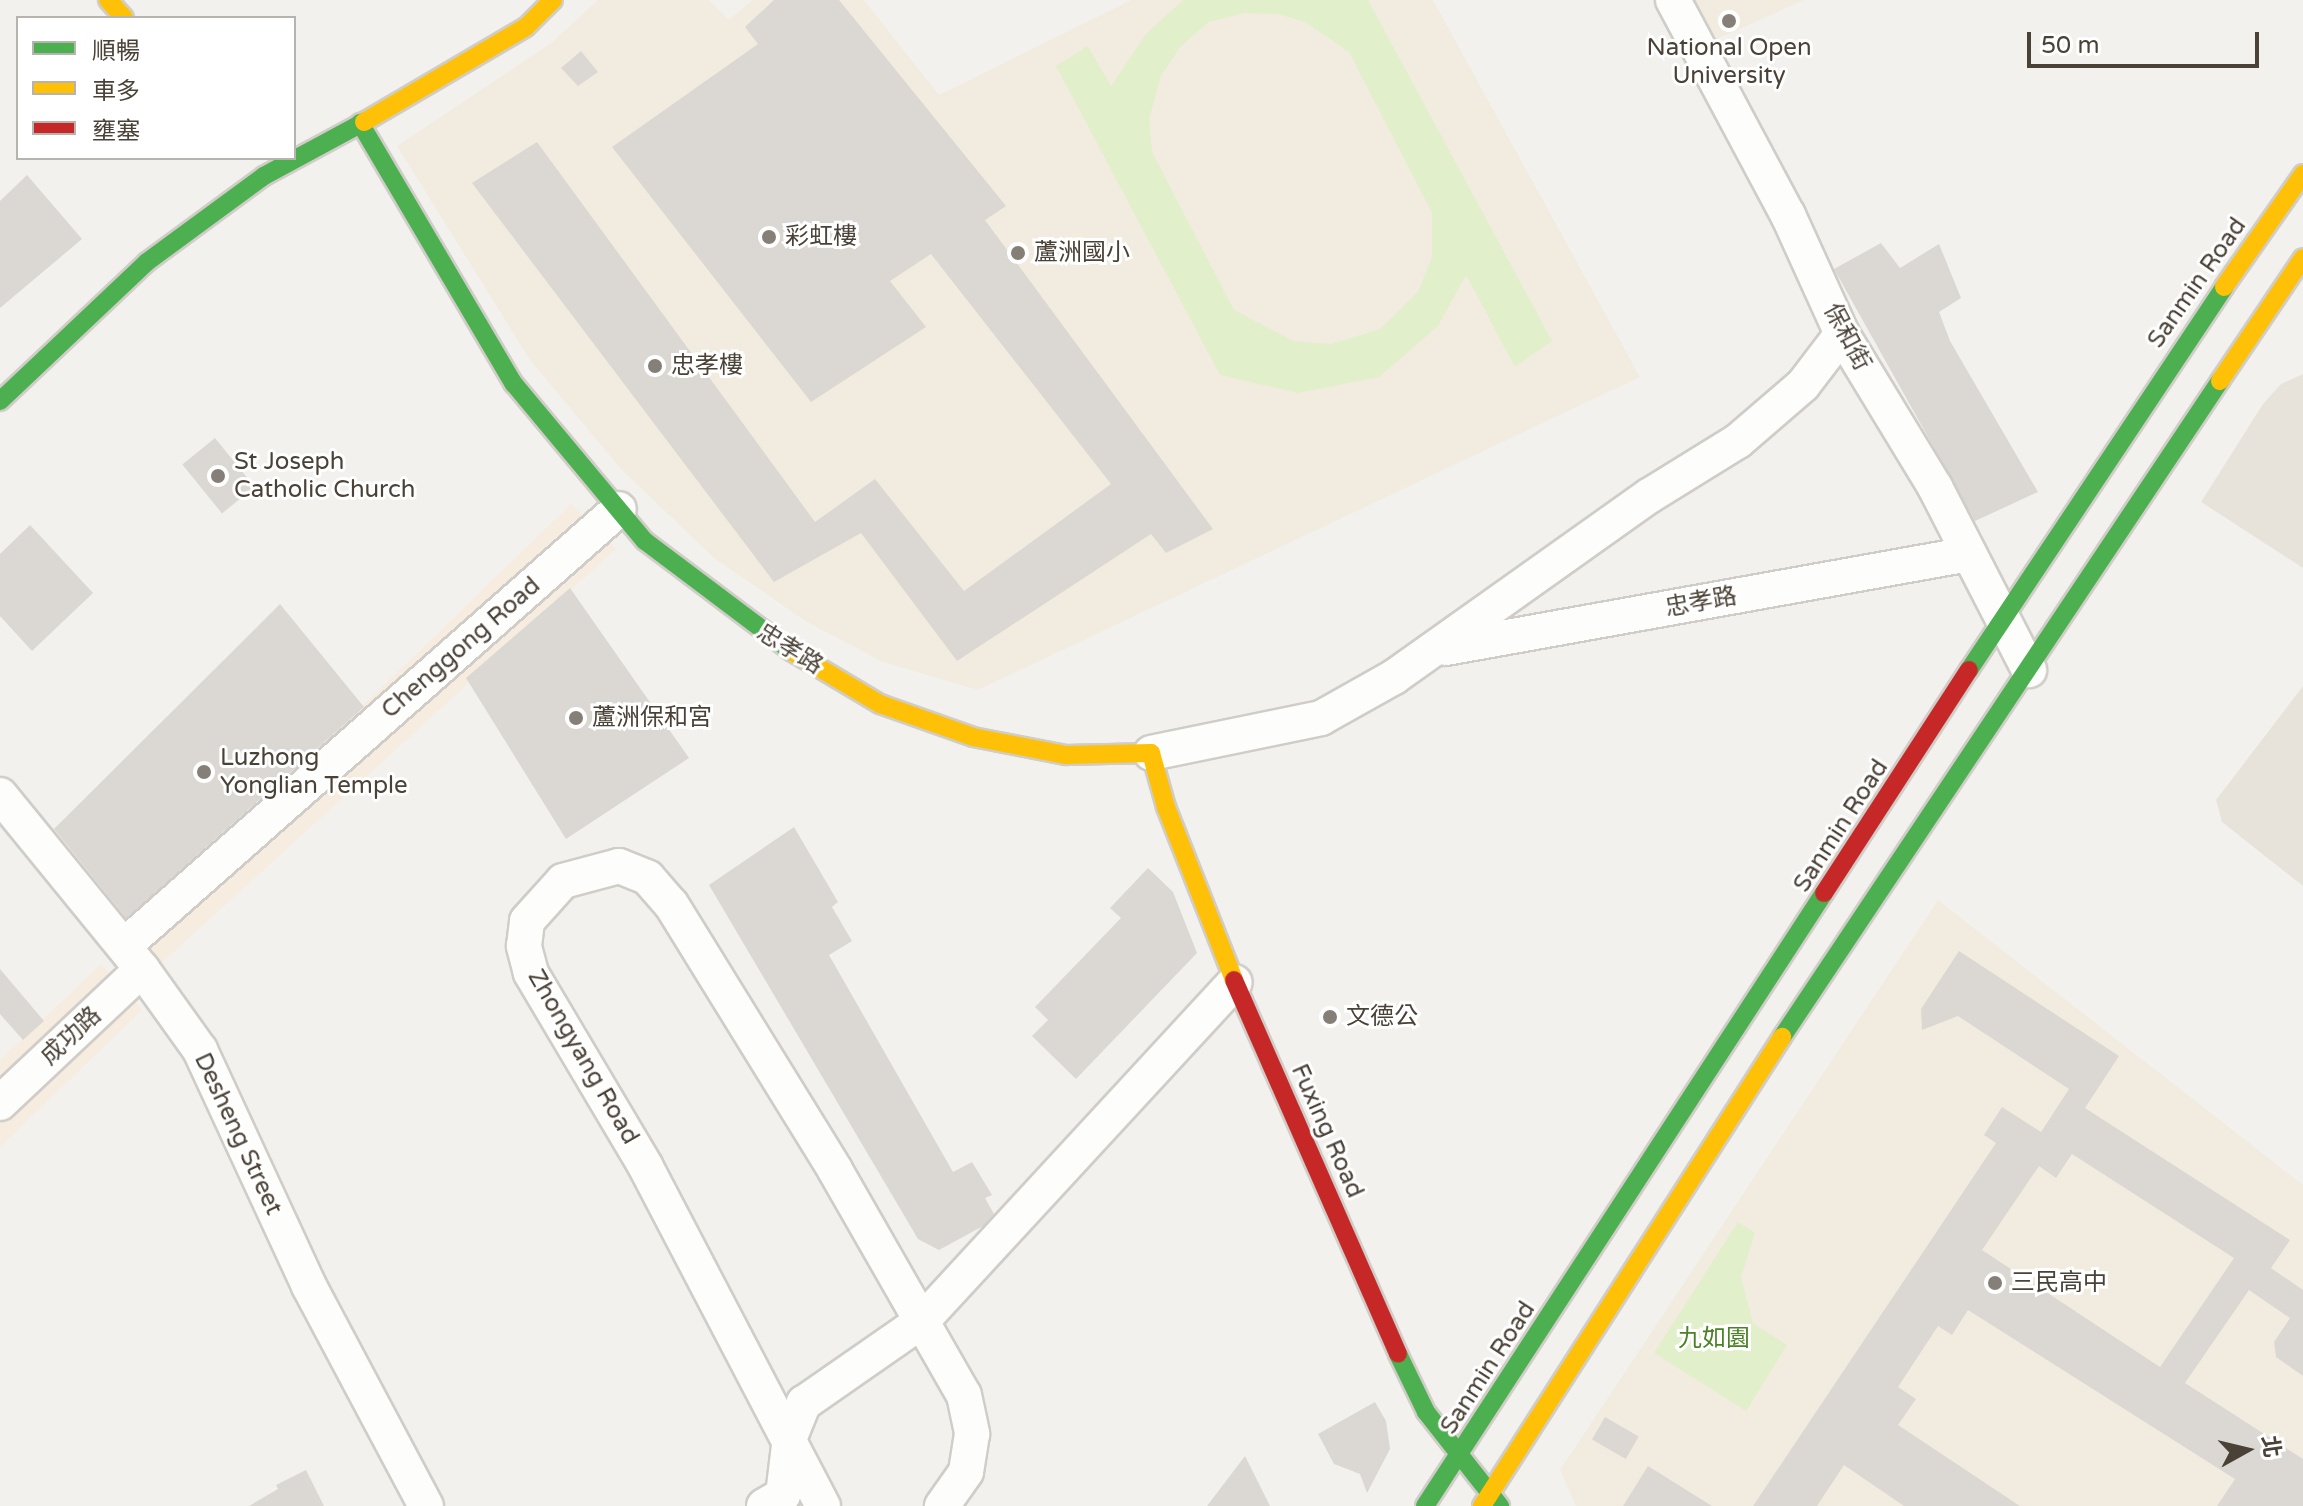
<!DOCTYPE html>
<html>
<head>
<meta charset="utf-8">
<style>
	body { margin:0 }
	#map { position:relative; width:2303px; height:1506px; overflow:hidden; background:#f3f1ed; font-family:"Varela Round","Noto Sans TC",sans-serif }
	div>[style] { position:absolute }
	.residential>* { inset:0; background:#e7e3da }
	.commercial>* { inset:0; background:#f6ecdf }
	.education>* { inset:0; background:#f1ecdf }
	.green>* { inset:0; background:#e2efcb }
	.building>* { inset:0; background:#dbd8d3; transform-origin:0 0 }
	.roads { filter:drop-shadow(2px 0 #d0cdc8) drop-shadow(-2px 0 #d0cdc8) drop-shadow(0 2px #d0cdc8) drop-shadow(0 -2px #d0cdc8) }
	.street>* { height:34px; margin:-17px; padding:0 17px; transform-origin:17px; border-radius:17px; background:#fdfdfc }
	.fast>* { height:18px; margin:-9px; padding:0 9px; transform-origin:9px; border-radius:9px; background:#4caf50 }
	.slow>* { height:18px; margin:-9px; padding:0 9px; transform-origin:9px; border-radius:9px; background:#ffc107 }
	.jam>* { height:18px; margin:-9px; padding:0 9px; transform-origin:9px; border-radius:9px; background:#c62828 }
	.dots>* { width:22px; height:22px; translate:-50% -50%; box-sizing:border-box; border:4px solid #fff; border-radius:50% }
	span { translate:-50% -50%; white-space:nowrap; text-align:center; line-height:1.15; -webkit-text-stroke:6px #fff; paint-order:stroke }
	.poi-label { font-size:24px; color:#4b4237 }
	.left { translate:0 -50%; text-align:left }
	.street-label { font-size:24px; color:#4b4237 }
	.park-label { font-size:24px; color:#4b8225 }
	.legend { position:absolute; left:16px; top:16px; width:280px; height:144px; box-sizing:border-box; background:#fff; border:2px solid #b7b3af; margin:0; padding:10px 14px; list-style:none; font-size:24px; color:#4b4237 }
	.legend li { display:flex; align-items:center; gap:16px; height:40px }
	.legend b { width:40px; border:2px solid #b7b3af }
	.north { position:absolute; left:2207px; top:1410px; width:80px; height:80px; -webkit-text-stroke:6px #fff; paint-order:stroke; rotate:82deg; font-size:22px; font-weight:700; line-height:32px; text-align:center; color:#4b4237 }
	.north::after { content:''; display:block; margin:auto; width:28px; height:36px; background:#4b4237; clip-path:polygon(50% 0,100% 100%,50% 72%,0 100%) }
	.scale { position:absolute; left:2027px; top:32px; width:232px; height:36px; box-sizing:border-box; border:4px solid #4b4237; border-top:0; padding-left:10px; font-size:24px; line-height:28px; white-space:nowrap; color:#4b4237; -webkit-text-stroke:6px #fff; paint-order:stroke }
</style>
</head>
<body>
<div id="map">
	<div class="residential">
		<div style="clip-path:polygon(2303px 374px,2303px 568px,2201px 502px,2263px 404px,2281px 384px)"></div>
		<div style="clip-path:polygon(2303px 686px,2303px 886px,2222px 822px,2216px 800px)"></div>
	</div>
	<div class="commercial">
		<div style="clip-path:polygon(571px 504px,616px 549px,156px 968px,125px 936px)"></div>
		<div style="clip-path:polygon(101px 964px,142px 1010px,0 1147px,0 1060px)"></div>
	</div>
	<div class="education">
		<div style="clip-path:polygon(598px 0,709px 0,729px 20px,752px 0,864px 0,939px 95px,1131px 0,1433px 0,1640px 377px,978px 690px,883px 662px,807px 622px,714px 558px,621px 469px,530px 360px,397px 146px,551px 43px)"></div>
		<div style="clip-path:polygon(1689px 0,1804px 0,1711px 42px)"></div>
		<div style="clip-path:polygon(1938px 900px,2303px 1185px,2303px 1506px,1576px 1506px,1560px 1470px)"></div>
	</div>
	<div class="green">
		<div style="clip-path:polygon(evenodd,1183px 0,1368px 0,1552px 341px,1515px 367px,1466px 275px,1438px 326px,1379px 377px,1298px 393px,1220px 375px,1056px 66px,1088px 46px,1111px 86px,1146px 34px,1183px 0,1244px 13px,1278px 14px,1305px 22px,1349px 52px,1432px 213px,1432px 257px,1418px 292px,1380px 329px,1331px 344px,1294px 341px,1234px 310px,1152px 152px,1149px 119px,1161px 76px,1181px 46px,1209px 22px,1244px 13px)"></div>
		<div style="clip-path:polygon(1738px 1222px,1755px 1233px,1741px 1277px,1753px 1323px,1787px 1345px,1746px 1411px,1654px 1353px)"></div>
	</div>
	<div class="building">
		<div style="clip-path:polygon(774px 0,839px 0,1006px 206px,985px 220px,1213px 529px,1166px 553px,1151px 534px,957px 661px,861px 533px,774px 582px,472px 183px,537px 142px,815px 522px,875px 479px,964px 591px,1111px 484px,931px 254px,890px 281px,926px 327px,811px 402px,612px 147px,758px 44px,745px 27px)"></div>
		<div style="clip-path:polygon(581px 51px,598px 72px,578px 86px,561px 68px)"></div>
		<div style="clip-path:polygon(27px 175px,82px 239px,0 308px,0 201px)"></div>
		<div style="clip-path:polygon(1881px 243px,1900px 268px,1939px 244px,1961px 298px,1939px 312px,1950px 341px,2038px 492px,1975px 521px,1834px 269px)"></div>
		<div style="left:215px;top:438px;width:63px;height:42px;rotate:51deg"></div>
		<div style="clip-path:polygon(30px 525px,93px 593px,32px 651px,0 616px,0 554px)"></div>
		<div style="clip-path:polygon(570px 588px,689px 758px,566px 839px,466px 678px)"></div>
		<div style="clip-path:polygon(280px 604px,364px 707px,126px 918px,54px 829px)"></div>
		<div style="clip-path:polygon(794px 827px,838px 902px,832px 907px,852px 941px,829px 955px,953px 1172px,972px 1162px,992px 1195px,985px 1198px,994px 1214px,983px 1226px,939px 1250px,918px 1239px,709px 885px)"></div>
		<div style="clip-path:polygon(1148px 868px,1173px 892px,1197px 953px,1076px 1079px,1032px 1036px,1048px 1020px,1035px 1007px,1121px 918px,1110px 908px)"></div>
		<div style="clip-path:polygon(evenodd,1959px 951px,2119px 1056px,2085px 1108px,2290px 1240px,2271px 1268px,2303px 1290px,2303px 1376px,2276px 1357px,2274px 1342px,2290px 1318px,2249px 1290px,2185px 1383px,2303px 1459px,2303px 1506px,2217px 1506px,2235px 1479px,1968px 1310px,1952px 1335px,1938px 1326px,1898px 1387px,1916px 1399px,1898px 1425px,2020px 1506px,1904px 1506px,1844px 1465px,1817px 1506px,1753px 1506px,1996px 1143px,1984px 1135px,2002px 1107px,2041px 1132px,2069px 1089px,1958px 1016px,1922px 1030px,1921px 1009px,1959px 951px,2072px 1154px,2234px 1258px,2160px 1367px,1982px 1250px,2039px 1166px,2056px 1178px,2072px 1154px)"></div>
		<div style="clip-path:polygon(0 969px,44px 1021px,23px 1040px,0 1014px)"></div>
		<div style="clip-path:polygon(1375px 1402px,1386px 1421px,1390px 1449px,1367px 1493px,1360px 1474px,1334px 1464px,1318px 1434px)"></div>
		<div style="left:1605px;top:1417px;width:39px;height:26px;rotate:30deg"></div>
		<div style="clip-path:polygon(1245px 1456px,1270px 1506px,1207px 1506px)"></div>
		<div style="clip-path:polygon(1648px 1466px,1712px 1506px,1623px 1506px)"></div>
		<div style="clip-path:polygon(306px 1470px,324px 1506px,249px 1506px,278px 1489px,276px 1485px)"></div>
	</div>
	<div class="roads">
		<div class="street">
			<div style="left:1673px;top:0;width:244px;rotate:61.9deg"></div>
			<div style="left:1788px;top:215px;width:131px;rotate:65.6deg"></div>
			<div style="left:1842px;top:334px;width:179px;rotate:58.7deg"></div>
			<div style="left:1935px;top:487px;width:206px;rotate:62.8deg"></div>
			<div style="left:1446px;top:648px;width:531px;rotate:-10.19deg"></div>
			<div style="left:1151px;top:753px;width:174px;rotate:-11.6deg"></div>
			<div style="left:1321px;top:718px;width:84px;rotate:-29.3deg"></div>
			<div style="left:1394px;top:677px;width:313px;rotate:-35.4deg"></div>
			<div style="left:1649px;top:496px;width:105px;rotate:-31.7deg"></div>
			<div style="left:1738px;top:441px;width:86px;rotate:-40.7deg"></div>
			<div style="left:1803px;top:385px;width:64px;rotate:-52.6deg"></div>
			<div style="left:0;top:795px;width:225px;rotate:50.8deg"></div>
			<div style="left:142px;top:969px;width:100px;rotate:54.4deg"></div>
			<div style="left:200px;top:1050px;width:260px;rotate:65.2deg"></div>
			<div style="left:309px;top:1286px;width:249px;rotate:62deg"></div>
			<div style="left:124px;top:946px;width:660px;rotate:-41.44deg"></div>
			<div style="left:0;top:1103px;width:195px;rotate:-43.3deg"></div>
			<div style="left:764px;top:1506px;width:22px;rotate:-30deg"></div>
			<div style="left:783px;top:1495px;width:58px;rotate:-83.1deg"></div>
			<div style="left:790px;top:1437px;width:37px;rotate:-68deg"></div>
			<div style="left:804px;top:1403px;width:144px;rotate:-34.8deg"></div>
			<div style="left:922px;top:1321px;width:461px;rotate:-47.3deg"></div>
			<div style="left:823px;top:1506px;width:382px;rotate:-117.6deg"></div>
			<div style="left:646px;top:1167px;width:226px;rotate:-120.7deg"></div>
			<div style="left:531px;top:973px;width:28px;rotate:-105deg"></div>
			<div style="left:524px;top:946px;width:25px;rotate:-83deg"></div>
			<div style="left:527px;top:921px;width:54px;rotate:-48deg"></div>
			<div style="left:563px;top:881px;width:58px;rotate:-15deg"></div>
			<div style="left:619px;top:866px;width:31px;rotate:22deg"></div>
			<div style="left:648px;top:878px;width:35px;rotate:49deg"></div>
			<div style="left:671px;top:904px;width:312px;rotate:58.3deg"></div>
			<div style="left:835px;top:1170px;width:259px;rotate:60.2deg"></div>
			<div style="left:964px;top:1395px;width:40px;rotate:78deg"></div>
			<div style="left:972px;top:1434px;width:38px;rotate:99deg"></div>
			<div style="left:966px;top:1472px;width:42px;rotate:125.2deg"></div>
		</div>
		<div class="fast">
			<div style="left:360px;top:123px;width:303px;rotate:59.5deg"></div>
			<div style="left:514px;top:384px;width:204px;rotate:50.2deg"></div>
			<div style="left:645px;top:541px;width:183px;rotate:37deg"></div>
			<div style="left:0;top:401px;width:202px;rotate:-43.4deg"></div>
			<div style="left:147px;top:262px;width:145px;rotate:-36.3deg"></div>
			<div style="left:264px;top:176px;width:114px;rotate:-28.4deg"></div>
			<div style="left:1969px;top:670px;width:460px;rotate:-56.3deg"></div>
			<div style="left:1782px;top:1037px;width:789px;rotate:-56.27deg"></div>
			<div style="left:1398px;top:1354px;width:64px;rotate:64.2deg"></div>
			<div style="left:1426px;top:1412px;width:120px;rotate:51.8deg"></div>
			<div style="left:1425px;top:1506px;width:731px;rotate:-56.94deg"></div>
		</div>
		<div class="slow">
			<div style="left:108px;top:0;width:24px;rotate:48deg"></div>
			<div style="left:364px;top:122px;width:188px;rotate:-30.4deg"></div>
			<div style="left:526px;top:27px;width:38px;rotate:-45deg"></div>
			<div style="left:2224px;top:287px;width:138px;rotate:-55deg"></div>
			<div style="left:2220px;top:381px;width:148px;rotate:-56deg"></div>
			<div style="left:791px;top:651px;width:104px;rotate:30.8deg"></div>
			<div style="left:880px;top:704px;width:99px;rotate:19.5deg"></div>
			<div style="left:973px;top:737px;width:95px;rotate:11deg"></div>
			<div style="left:1066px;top:755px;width:85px;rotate:-1.3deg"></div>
			<div style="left:1151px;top:753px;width:56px;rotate:74.5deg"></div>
			<div style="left:1166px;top:807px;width:186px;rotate:68.5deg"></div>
			<div style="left:1482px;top:1506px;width:557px;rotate:-57.39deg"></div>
		</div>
		<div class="jam">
			<div style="left:1824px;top:893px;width:266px;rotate:-57deg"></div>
			<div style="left:1234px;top:980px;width:408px;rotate:66.3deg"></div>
		</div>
	</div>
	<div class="dots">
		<div style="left:1729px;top:21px;background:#867f77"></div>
		<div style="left:769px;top:237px;background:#867f77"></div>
		<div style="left:1018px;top:253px;background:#867f77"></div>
		<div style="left:655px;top:366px;background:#867f77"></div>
		<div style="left:218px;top:476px;background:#867f77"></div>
		<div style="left:576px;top:718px;background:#867f77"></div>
		<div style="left:204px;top:772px;background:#867f77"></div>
		<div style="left:1330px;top:1017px;background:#867f77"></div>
		<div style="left:1995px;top:1283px;background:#867f77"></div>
	</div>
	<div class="poi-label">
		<span style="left:1729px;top:62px">National Open<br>University</span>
		<span class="left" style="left:785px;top:237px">彩虹樓</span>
		<span class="left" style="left:1034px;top:253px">蘆洲國小</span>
		<span class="left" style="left:671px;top:366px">忠孝樓</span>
		<span class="left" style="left:234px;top:476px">St Joseph<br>Catholic Church</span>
		<span class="left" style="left:592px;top:718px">蘆洲保和宮</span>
		<span class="left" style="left:220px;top:772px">Luzhong<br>Yonglian Temple</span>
		<span class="left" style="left:1346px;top:1017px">文德公</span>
		<span class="left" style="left:2011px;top:1283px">三民高中</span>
	</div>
	<div class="street-label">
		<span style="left:2197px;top:283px;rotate:-55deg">Sanmin Road</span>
		<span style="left:1847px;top:337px;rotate:62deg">保和街</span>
		<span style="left:1701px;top:602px;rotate:-10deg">忠孝路</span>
		<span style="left:461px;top:648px;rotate:-41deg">Chenggong Road</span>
		<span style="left:790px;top:649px;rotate:32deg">忠孝路</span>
		<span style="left:1841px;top:826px;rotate:-57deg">Sanmin Road</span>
		<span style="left:71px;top:1036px;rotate:-43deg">成功路</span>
		<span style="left:583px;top:1057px;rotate:60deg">Zhongyang Road</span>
		<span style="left:1327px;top:1131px;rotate:66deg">Fuxing Road</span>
		<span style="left:238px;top:1134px;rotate:65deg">Desheng Street</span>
		<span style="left:1488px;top:1368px;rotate:-57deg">Sanmin Road</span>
	</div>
	<div class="park-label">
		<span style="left:1714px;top:1339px">九如園</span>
	</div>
	<ul class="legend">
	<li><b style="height:10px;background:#4caf50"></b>順暢</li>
	<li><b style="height:10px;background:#ffc107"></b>車多</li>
	<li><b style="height:10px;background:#c62828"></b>壅塞</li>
	</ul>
	<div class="north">北</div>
	<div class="scale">50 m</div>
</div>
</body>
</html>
